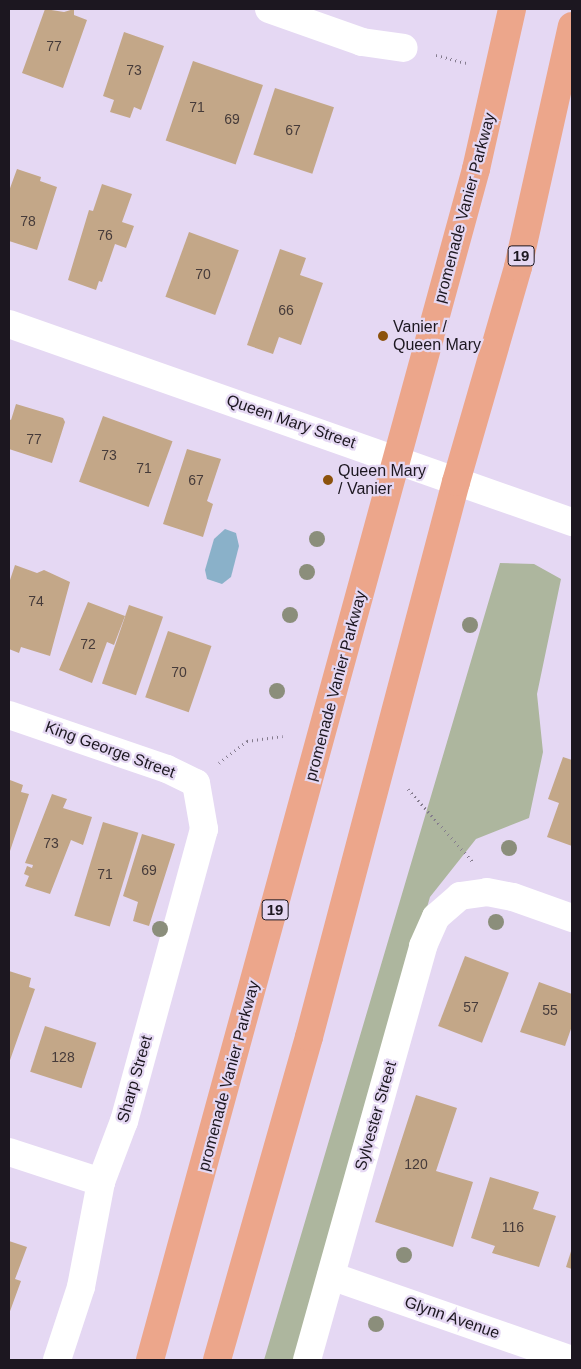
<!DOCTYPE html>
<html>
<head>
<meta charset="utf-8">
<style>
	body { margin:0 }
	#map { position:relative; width:581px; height:1369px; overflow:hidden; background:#e5d8f3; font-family:Arial,sans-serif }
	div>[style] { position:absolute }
	.green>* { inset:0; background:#adb69e }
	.water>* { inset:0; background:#8ab1c9 }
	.building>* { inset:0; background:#c3a788; transform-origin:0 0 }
	.path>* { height:3px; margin-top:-1.5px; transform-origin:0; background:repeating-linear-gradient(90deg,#847b8d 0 1px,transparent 0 5px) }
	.street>* { height:28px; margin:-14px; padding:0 14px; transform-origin:14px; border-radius:14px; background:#fff }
	.primary>* { height:28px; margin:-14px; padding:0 14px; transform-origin:14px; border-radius:14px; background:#eca68b }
	.trees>* { width:16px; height:16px; margin:-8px; border-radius:50%; background:#8b8e7b }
	.dots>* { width:14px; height:14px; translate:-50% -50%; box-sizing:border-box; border:2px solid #e5d8f3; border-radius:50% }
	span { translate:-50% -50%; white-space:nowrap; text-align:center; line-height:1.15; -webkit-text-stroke:4.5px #e5d8f3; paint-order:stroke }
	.number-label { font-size:14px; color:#463b3a }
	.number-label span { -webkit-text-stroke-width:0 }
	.shield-label span { padding:1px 4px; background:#e5d8f3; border:1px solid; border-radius:4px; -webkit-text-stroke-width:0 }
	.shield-label { font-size:15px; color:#1c1720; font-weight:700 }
	.street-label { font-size:16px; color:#1c1720 }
	.poi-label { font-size:16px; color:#1c1720 }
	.left { translate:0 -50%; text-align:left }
	.frame { position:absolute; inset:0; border:10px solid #1c1720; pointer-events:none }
</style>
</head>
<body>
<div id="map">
	<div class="green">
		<div style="clip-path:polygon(500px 563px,534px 564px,561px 579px,537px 694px,543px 752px,529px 818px,476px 839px,430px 897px,296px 1360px,264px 1360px)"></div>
	</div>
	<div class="water">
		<div style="clip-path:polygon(225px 529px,236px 533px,239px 546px,231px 577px,222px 584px,207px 579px,205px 570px,214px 539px)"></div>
	</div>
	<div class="building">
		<div style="clip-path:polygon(45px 9px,64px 12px,74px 9px,74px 15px,87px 20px,63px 88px,22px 73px)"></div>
		<div style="clip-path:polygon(124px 32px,164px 46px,141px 110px,134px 107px,130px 118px,110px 112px,114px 100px,103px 96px)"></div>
		<div style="left:193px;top:61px;width:74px;height:84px;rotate:19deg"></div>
		<div style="left:275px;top:88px;width:62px;height:70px;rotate:18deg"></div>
		<div style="clip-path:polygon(17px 169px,41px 177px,40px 181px,57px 187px,37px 250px,9px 241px,9px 191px)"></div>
		<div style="clip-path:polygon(102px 184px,132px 194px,122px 222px,134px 226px,126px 248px,115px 244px,102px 282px,99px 281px,96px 290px,68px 280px,89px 210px,93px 211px)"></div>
		<div style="left:189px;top:232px;width:53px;height:69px;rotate:20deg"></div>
		<div style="clip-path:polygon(280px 249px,306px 258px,300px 275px,323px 283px,301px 345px,279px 337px,273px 354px,247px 345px)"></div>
		<div style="clip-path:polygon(16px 404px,63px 418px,65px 422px,52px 463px,9px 449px,9px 419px,11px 420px)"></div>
		<div style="left:103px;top:416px;width:74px;height:70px;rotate:20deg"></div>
		<div style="clip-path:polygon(187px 449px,221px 459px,207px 501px,213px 504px,203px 537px,163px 524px)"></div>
		<div style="clip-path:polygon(15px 565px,37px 573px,44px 570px,70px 582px,50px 656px,21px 647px,19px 653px,9px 649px,9px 583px)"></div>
		<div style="clip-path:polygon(88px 602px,125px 616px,114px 645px,107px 642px,92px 683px,59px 670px)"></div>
		<div style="left:129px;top:605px;width:36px;height:83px;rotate:19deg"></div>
		<div style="left:168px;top:631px;width:46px;height:70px;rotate:19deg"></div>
		<div style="clip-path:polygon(563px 757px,572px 760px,572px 846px,547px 837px,559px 803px,548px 799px)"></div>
		<div style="clip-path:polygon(10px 780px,23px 785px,21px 792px,29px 794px,9px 854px)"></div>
		<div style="clip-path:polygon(52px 794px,67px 799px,63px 808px,92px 817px,83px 845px,71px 840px,50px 894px,25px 886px,29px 876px,24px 874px,27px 866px,32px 868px,33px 865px,25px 863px)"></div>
		<div style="left:103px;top:822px;width:37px;height:98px;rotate:17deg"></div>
		<div style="clip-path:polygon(142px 834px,175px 844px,149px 926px,133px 921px,138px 902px,123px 896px)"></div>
		<div style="left:465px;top:956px;width:47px;height:75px;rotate:21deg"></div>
		<div style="clip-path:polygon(9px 971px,31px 978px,29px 987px,35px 989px,9px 1063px)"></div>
		<div style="clip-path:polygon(539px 982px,572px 994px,572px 1026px,565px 1046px,520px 1032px)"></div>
		<div style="left:45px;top:1026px;width:54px;height:48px;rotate:18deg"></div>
		<div style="clip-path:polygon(416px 1095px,457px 1108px,436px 1171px,473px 1182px,453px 1247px,375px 1222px)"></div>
		<div style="clip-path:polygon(490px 1177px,539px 1192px,533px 1209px,556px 1216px,539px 1267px,492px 1253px,495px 1246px,471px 1238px)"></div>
		<div style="clip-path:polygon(9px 1241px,27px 1247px,15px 1279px,21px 1281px,9px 1314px)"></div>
		<div style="clip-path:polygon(572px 1248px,572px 1269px,566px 1267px)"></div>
	</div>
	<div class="path">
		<div style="left:436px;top:55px;width:31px;rotate:15deg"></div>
		<div style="left:219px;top:763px;width:36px;rotate:-38deg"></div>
		<div style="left:247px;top:741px;width:36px;rotate:-8deg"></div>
		<div style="left:408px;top:789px;width:98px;rotate:48.3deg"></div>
	</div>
	<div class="street">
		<div style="left:269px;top:9px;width:99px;rotate:19.5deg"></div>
		<div style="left:362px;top:42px;width:42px;rotate:8.1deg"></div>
		<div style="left:9px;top:324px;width:597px;rotate:19.38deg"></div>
		<div style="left:9px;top:715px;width:167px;rotate:18.9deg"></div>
		<div style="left:167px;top:769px;width:32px;rotate:26deg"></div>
		<div style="left:196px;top:783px;width:47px;rotate:80.1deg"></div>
		<div style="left:204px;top:829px;width:303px;rotate:105.3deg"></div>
		<div style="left:124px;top:1121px;width:65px;rotate:110.7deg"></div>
		<div style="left:101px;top:1182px;width:107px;rotate:100.8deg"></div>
		<div style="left:81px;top:1287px;width:77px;rotate:108.2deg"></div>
		<div style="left:9px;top:1152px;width:97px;rotate:18.1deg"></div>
		<div style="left:331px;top:1276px;width:255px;rotate:19.2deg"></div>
		<div style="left:307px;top:1360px;width:430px;rotate:-74.3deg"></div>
		<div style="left:423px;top:946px;width:32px;rotate:-66deg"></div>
		<div style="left:436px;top:917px;width:32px;rotate:-41deg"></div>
		<div style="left:460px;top:896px;width:27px;rotate:-8deg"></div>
		<div style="left:487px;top:892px;width:26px;rotate:11deg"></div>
		<div style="left:513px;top:897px;width:63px;rotate:19.6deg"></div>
	</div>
	<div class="primary">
		<div style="left:150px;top:1360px;width:1235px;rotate:-74.69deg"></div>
		<div style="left:476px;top:169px;width:164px;rotate:-77.3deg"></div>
		<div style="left:217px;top:1360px;width:336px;rotate:-74.1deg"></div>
		<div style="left:309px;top:1037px;width:574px;rotate:-75.17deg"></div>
		<div style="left:456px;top:482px;width:224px;rotate:-73.9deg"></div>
		<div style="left:518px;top:267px;width:247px;rotate:-77.4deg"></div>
	</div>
	<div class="trees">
		<div style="left:317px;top:539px"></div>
		<div style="left:307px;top:572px"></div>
		<div style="left:290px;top:615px"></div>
		<div style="left:470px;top:625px"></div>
		<div style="left:277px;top:691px"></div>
		<div style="left:509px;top:848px"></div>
		<div style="left:496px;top:922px"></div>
		<div style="left:160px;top:929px"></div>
		<div style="left:404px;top:1255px"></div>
		<div style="left:376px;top:1324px"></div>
	</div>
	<div class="dots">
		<div style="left:383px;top:336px;background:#8c520c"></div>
		<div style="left:328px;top:480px;background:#8c520c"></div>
	</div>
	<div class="number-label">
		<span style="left:54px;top:46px">77</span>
		<span style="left:134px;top:70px">73</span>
		<span style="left:197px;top:107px">71</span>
		<span style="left:232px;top:119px">69</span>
		<span style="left:293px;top:130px">67</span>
		<span style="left:28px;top:221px">78</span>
		<span style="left:105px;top:235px">76</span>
		<span style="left:203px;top:274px">70</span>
		<span style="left:286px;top:310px">66</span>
		<span style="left:34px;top:439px">77</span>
		<span style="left:109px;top:455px">73</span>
		<span style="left:144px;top:468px">71</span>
		<span style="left:196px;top:480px">67</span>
		<span style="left:36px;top:601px">74</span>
		<span style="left:88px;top:644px">72</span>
		<span style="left:179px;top:672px">70</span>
		<span style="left:51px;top:843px">73</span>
		<span style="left:149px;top:870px">69</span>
		<span style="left:105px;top:874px">71</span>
		<span style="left:471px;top:1007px">57</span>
		<span style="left:550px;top:1010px">55</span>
		<span style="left:63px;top:1057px">128</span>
		<span style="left:416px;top:1164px">120</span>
		<span style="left:513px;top:1227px">116</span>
	</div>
	<div class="shield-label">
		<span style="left:521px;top:256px">19</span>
		<span style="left:275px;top:910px">19</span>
	</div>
	<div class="street-label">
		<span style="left:465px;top:208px;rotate:-75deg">promenade Vanier Parkway</span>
		<span style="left:291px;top:422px;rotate:19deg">Queen Mary Street</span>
		<span style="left:336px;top:686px;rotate:-75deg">promenade Vanier Parkway</span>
		<span style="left:110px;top:750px;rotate:20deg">King George Street</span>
		<span style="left:229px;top:1076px;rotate:-75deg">promenade Vanier Parkway</span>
		<span style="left:135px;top:1079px;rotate:-74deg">Sharp Street</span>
		<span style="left:376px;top:1116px;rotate:-74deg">Sylvester Street</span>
		<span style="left:452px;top:1318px;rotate:19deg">Glynn Avenue</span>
	</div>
	<div class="poi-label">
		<span class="left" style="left:393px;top:336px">Vanier /<br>Queen Mary</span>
		<span class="left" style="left:338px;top:480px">Queen Mary<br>/ Vanier</span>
	</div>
	<div class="frame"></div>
</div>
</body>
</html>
